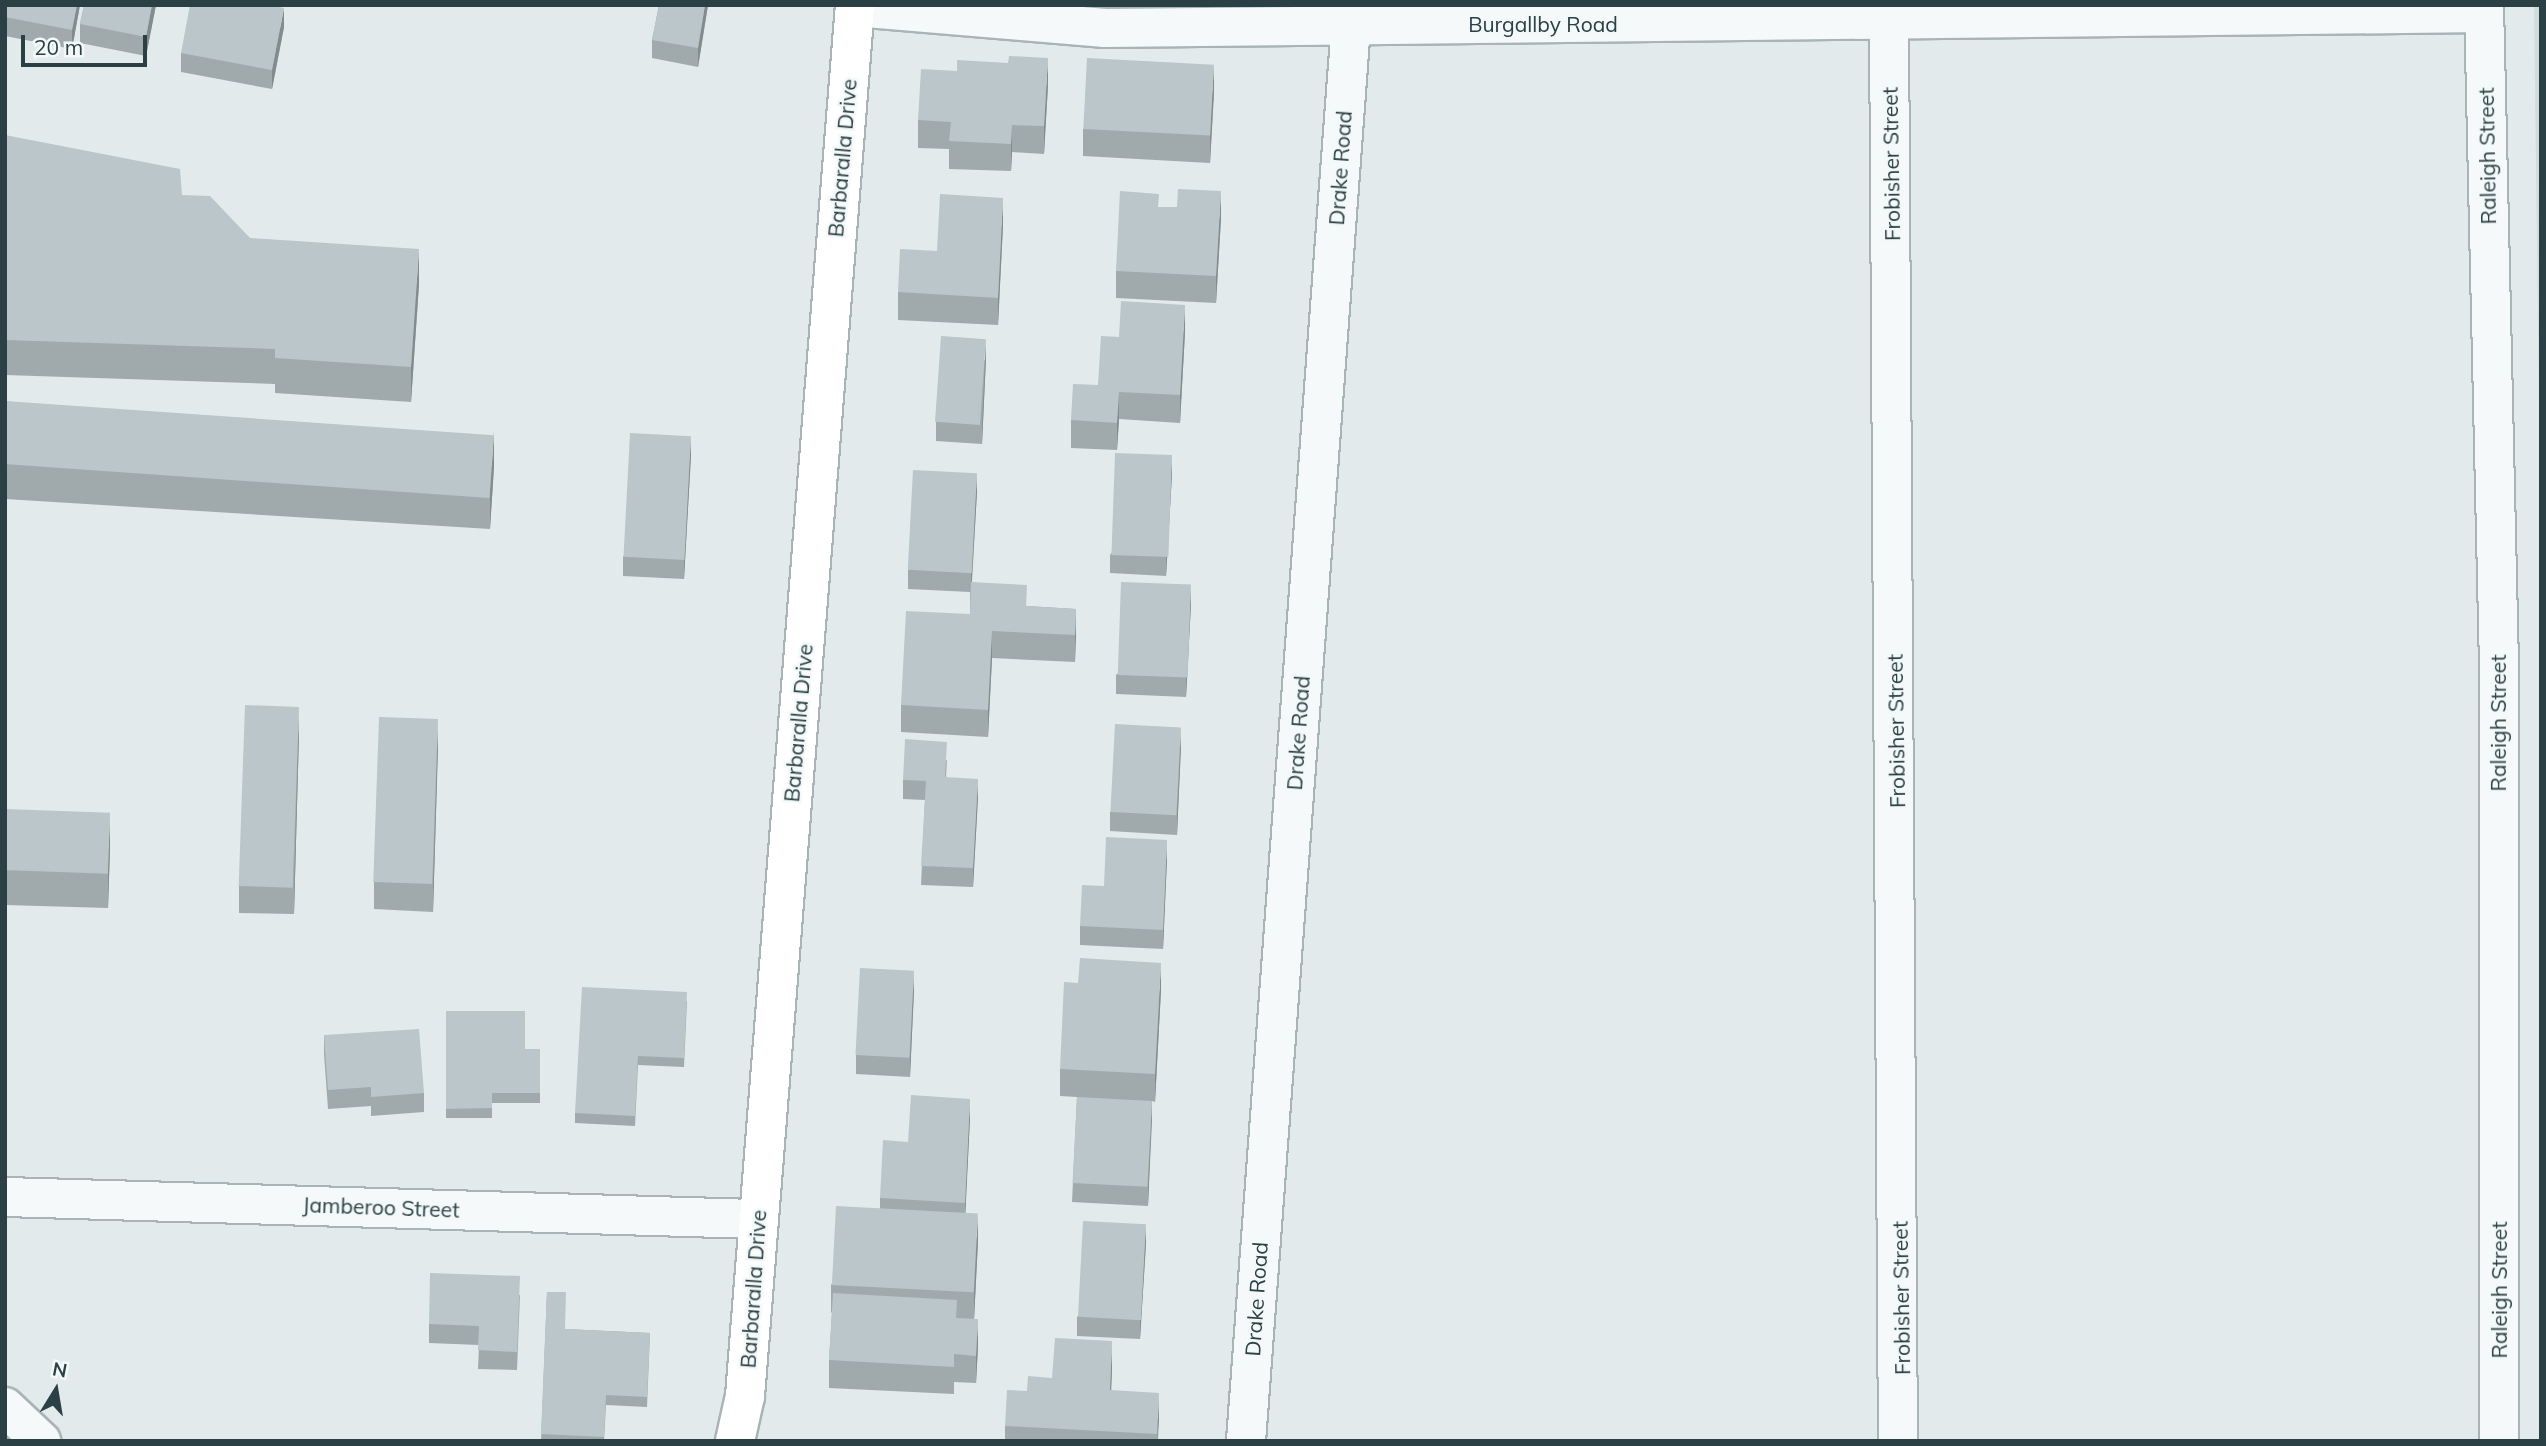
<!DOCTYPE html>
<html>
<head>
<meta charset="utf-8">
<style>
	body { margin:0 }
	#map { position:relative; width:2546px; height:1446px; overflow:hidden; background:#e3eaeb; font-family:Mulish,sans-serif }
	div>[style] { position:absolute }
	.built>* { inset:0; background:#d1dcdd }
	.roads { filter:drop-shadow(2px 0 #a8b4b6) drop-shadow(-2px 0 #a8b4b6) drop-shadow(0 2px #a8b4b6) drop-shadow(0 -2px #a8b4b6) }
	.street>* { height:38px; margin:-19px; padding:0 19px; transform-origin:19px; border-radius:19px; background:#f6f9f9 }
	.secondary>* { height:38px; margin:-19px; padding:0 19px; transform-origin:19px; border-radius:19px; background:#fff }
	.wall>* { inset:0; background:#a0aaad }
	.shaded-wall>* { inset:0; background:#828b8d }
	.building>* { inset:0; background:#bac6c9; transform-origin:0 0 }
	span { translate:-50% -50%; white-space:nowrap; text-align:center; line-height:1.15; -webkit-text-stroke:5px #f3f8f8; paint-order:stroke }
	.street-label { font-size:21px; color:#2b4044 }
	.frame { position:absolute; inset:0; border:7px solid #2b4044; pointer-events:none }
	.north { position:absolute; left:21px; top:1355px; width:70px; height:70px; -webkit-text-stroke:5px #f3f8f8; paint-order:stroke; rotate:11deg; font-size:19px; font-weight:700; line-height:28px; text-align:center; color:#2b4044 }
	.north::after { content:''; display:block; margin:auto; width:24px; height:32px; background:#2b4044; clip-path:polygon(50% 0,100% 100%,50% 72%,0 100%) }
	.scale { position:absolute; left:21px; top:35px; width:126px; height:32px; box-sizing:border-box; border:4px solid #2b4044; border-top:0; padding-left:9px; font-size:21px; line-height:24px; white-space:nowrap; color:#2b4044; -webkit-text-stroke:5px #f3f8f8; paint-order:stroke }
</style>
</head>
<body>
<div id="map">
	<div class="built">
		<div style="clip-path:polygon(2534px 5px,2541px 5px,2541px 562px)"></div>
	</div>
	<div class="roads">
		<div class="street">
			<div style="left:2484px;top:5px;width:659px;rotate:88.7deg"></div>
			<div style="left:2499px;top:664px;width:777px;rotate:90deg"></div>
			<div style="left:855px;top:7px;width:251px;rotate:4.8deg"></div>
			<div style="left:1105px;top:28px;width:1379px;rotate:-0.62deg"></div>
			<div style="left:1889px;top:21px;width:1420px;rotate:89.64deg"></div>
			<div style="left:5px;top:1197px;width:752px;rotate:1.68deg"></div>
			<div style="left:5px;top:1407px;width:50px;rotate:43.4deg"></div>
			<div style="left:1246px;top:1441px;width:1419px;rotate:-85.76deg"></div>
		</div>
		<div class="secondary">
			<div style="left:735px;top:1441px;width:46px;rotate:-77.5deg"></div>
			<div style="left:745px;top:1396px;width:1395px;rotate:-85.48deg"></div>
		</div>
	</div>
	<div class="wall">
		<div style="clip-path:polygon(5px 5px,80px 5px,72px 49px,5px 36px)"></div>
		<div style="clip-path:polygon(84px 5px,156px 5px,146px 56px,80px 43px,80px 24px)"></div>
		<div style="clip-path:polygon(659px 5px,708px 5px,698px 67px,652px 58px,652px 40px)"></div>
		<div style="clip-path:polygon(284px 27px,272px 89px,181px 72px,181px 53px)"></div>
		<div style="clip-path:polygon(1048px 85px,1044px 154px,1012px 152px,1011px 171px,949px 169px,949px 149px,918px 148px,918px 120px)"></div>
		<div style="clip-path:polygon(1214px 92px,1210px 163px,1083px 156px,1083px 129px)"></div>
		<div style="clip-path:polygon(5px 135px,182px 195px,250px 238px,419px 284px,411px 402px,275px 393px,275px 384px,5px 375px)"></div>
		<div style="clip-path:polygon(1159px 207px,1177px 207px,1221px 218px,1216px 303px,1116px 298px,1116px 271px)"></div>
		<div style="clip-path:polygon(1003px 225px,998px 325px,898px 320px,898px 292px,937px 251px)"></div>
		<div style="clip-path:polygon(1185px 332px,1180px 423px,1119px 419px,1117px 450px,1071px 448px,1071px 420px,1098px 385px,1119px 337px)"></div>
		<div style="clip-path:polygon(986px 358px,982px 444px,936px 441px,936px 422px)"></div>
		<div style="clip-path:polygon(5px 401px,494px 466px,490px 529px,5px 499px)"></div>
		<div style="clip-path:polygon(691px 455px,684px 579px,623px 576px,623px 557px)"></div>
		<div style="clip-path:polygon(1172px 474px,1166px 576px,1110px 573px,1110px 555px)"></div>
		<div style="clip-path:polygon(977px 492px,972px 582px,1027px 606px,1076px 609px,1075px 662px,992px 658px,988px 737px,901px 732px,901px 705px,970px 614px,970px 592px,908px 589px,908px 570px)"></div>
		<div style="clip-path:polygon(1191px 604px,1186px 697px,1116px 694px,1116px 675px)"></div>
		<div style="clip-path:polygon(299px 734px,294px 914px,239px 913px,239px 886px)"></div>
		<div style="clip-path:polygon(438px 746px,433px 912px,374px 909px,374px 882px)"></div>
		<div style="clip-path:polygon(1181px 746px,1177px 835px,1110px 831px,1110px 812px)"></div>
		<div style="clip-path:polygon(947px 760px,946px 777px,978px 797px,973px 887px,921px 885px,925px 800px,903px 799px,903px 780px)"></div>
		<div style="clip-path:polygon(5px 809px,110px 848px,108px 908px,5px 905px)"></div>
		<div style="clip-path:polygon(1167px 859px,1163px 949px,1080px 945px,1080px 926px,1104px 886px)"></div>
		<div style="clip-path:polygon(914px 990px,910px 1077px,856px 1074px,856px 1055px)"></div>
		<div style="clip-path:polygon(1161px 990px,1155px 1102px,1152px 1101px,1148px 1206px,1072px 1202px,1077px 1097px,1060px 1096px,1060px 1069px)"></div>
		<div style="clip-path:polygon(687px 1001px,684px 1067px,638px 1065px,635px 1126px,575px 1123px,575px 1113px)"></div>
		<div style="clip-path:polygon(446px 1011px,525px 1049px,540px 1049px,540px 1103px,492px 1103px,492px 1118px,446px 1118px)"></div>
		<div style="clip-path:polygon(324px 1035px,424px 1093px,424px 1112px,371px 1116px,371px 1106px,328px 1109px,324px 1054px)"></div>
		<div style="clip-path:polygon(970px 1118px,965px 1213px,978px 1241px,974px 1319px,978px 1346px,976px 1383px,954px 1382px,954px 1394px,829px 1388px,829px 1360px,832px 1313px,831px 1312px,831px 1285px,880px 1208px,880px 1198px,908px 1142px)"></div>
		<div style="clip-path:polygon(1146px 1243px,1140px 1339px,1077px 1336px,1077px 1317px)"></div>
		<div style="clip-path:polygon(547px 1292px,565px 1329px,650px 1333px,647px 1407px,606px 1405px,604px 1441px,541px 1441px)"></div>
		<div style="clip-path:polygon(520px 1295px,517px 1370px,478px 1369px,479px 1345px,429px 1343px,429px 1324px)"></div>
		<div style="clip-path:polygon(1112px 1369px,1111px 1390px,1159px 1420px,1158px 1441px,1005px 1441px,1005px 1426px,1027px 1391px,1052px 1378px)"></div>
	</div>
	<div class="shaded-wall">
		<div style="clip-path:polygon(77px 5px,80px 5px,72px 49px,72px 30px)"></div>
		<div style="clip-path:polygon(152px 5px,156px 5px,146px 56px,146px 37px)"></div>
		<div style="clip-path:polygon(705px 5px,708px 5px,698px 67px,698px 48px)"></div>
		<div style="clip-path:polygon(284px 8px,284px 27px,272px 89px,272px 70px)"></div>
		<div style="clip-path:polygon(1048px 58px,1048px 85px,1044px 154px,1044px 126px)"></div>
		<div style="clip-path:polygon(1214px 64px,1214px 92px,1210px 163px,1210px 136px)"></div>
		<div style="clip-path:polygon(1012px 125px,1012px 152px,1011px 171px,1011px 144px)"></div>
		<div style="clip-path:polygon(1221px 191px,1221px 218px,1216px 303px,1216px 276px)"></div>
		<div style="clip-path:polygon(1003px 198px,1003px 225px,998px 325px,998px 298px)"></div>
		<div style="clip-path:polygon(419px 249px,419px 284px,411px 402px,411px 367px)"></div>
		<div style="clip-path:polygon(1185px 305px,1185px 332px,1180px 423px,1180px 395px)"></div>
		<div style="clip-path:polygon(986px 339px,986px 358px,982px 444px,982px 425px)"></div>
		<div style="clip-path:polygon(1119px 392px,1119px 419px,1117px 450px,1117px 423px)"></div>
		<div style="clip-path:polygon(494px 431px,494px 466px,490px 529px,490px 494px)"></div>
		<div style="clip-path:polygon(691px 436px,691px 455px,684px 579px,684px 560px)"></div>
		<div style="clip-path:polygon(1172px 455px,1172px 474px,1166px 576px,1166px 558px)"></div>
		<div style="clip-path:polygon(977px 473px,977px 492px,971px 592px,971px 574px)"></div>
		<div style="clip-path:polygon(1191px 585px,1191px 604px,1186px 697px,1186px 678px)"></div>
		<div style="clip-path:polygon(1076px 609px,1076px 636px,1075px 662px,1075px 635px)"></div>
		<div style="clip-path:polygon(992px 631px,992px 658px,988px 737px,988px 710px)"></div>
		<div style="clip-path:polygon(299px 707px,299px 734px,294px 914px,294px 887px)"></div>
		<div style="clip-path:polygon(438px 719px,438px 746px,433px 912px,433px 884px)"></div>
		<div style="clip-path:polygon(1181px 728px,1181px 746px,1177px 835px,1177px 816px)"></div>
		<div style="clip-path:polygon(978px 779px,978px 797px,973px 887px,973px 868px)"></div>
		<div style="clip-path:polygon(110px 812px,110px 848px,108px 908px,108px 873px)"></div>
		<div style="clip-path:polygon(1167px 840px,1167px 859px,1163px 949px,1163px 930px)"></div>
		<div style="clip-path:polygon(1161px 963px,1161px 990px,1155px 1102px,1155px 1074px)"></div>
		<div style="clip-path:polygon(914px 971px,914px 990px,910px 1077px,910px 1058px)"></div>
		<div style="clip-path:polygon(970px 1099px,970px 1118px,965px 1222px,965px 1203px)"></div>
		<div style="clip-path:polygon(1152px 1101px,1152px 1120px,1148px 1206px,1148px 1187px)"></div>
		<div style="clip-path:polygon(978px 1214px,978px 1241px,974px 1320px,974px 1293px)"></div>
		<div style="clip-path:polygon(1146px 1224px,1146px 1243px,1140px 1339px,1140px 1320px)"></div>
		<div style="clip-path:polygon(978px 1319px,978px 1346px,976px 1383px,976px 1356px)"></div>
		<div style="clip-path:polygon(1112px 1341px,1112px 1369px,1110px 1418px,1110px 1390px)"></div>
		<div style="clip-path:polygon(1159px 1393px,1159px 1420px,1157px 1441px)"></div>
	</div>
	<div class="building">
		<div style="clip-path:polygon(5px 5px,77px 5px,72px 30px,5px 17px)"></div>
		<div style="clip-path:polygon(84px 5px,152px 5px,146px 37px,80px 24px)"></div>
		<div style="clip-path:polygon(190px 5px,268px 5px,284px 8px,272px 70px,181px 53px)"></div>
		<div style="clip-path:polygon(659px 5px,705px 5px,698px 48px,652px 40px)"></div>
		<div style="clip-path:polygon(1009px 56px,1048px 58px,1044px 126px,1012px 125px,1011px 144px,949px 141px,951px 122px,918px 120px,921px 69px,957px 71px,957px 60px,1008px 63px)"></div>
		<div style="left:1087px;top:58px;width:127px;height:71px;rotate:3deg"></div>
		<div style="clip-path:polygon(5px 135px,180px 169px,182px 195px,210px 196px,250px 238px,419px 249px,411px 367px,275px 358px,275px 349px,5px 340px)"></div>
		<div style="clip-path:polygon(1178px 189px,1221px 191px,1216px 276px,1116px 271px,1120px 191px,1159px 194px,1158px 207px,1177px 207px)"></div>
		<div style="clip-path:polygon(940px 194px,1003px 198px,998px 298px,898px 292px,900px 249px,937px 251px)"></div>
		<div style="clip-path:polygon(1121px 301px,1185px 305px,1180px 395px,1119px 392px,1117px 423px,1071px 420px,1073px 384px,1098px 385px,1101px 336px,1119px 337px)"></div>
		<div style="left:941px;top:336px;width:45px;height:86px;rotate:4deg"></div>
		<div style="left:5px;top:401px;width:490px;height:63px;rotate:4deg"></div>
		<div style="left:630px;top:433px;width:61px;height:124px;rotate:3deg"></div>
		<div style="left:1115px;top:453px;width:57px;height:102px;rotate:2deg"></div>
		<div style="left:913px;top:470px;width:64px;height:100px;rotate:3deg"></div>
		<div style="clip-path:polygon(971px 582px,1027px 585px,1026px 606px,1076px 609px,1075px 635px,992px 631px,988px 710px,901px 705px,906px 611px,970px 614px)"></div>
		<div style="left:1121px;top:582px;width:70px;height:93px;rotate:2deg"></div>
		<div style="left:245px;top:705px;width:54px;height:181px;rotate:2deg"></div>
		<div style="left:379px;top:717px;width:59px;height:165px;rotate:2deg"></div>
		<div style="left:1115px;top:724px;width:66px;height:88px;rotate:3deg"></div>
		<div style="clip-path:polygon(905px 739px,947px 742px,945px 777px,978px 779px,973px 868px,921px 866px,926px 781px,903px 780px)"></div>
		<div style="left:5px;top:809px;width:105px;height:61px;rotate:2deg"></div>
		<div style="clip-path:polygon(1106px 837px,1167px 840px,1163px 930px,1080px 926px,1082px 885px,1104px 886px)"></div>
		<div style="clip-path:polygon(1080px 958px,1161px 963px,1155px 1074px,1060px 1069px,1064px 982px,1078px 983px)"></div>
		<div style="left:860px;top:968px;width:54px;height:87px;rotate:3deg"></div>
		<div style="clip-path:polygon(582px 987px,687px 992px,684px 1058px,638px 1056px,635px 1116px,575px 1113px)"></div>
		<div style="clip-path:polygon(446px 1011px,525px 1011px,525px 1049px,540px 1049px,540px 1093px,492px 1093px,492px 1108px,446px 1109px)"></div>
		<div style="clip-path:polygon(419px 1029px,424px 1093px,371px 1097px,371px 1087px,328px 1090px,324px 1035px)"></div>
		<div style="clip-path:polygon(911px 1095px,970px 1099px,965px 1203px,880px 1198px,883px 1140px,908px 1142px)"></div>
		<div style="left:1077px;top:1097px;width:75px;height:86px;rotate:3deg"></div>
		<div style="left:836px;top:1206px;width:142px;height:79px;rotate:3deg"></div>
		<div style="left:1083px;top:1221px;width:63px;height:96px;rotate:3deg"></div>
		<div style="clip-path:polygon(430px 1273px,520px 1276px,517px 1352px,478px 1350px,479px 1326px,429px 1324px)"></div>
		<div style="clip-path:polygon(547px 1292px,566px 1292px,565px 1329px,650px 1333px,647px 1397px,606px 1395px,604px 1437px,541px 1434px)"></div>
		<div style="clip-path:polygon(833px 1293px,957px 1300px,956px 1318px,978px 1319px,976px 1356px,954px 1354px,954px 1367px,829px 1360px)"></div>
		<div style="clip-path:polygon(1055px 1338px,1112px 1341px,1110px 1390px,1159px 1393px,1157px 1434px,1005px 1426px,1007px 1390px,1027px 1391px,1028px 1376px,1052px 1378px)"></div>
	</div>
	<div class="street-label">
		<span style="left:1543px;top:24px">Burgallby Road</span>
		<span style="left:2487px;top:156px;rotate:-91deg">Raleigh Street</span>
		<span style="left:842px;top:158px;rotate:-85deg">Barbaralla Drive</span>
		<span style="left:1891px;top:164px;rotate:-91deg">Frobisher Street</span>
		<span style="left:1340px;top:168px;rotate:-86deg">Drake Road</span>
		<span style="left:798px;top:723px;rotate:-85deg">Barbaralla Drive</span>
		<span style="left:2498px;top:723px;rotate:-90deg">Raleigh Street</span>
		<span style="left:1896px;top:731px;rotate:-91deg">Frobisher Street</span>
		<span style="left:1298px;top:733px;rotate:-86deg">Drake Road</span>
		<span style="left:381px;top:1207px;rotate:2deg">Jamberoo Street</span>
		<span style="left:753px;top:1289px;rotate:-86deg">Barbaralla Drive</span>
		<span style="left:2499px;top:1290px;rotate:-90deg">Raleigh Street</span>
		<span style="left:1901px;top:1298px;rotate:-91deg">Frobisher Street</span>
		<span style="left:1256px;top:1299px;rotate:-86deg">Drake Road</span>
	</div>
	<div class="frame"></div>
	<div class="north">N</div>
	<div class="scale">20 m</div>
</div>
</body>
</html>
